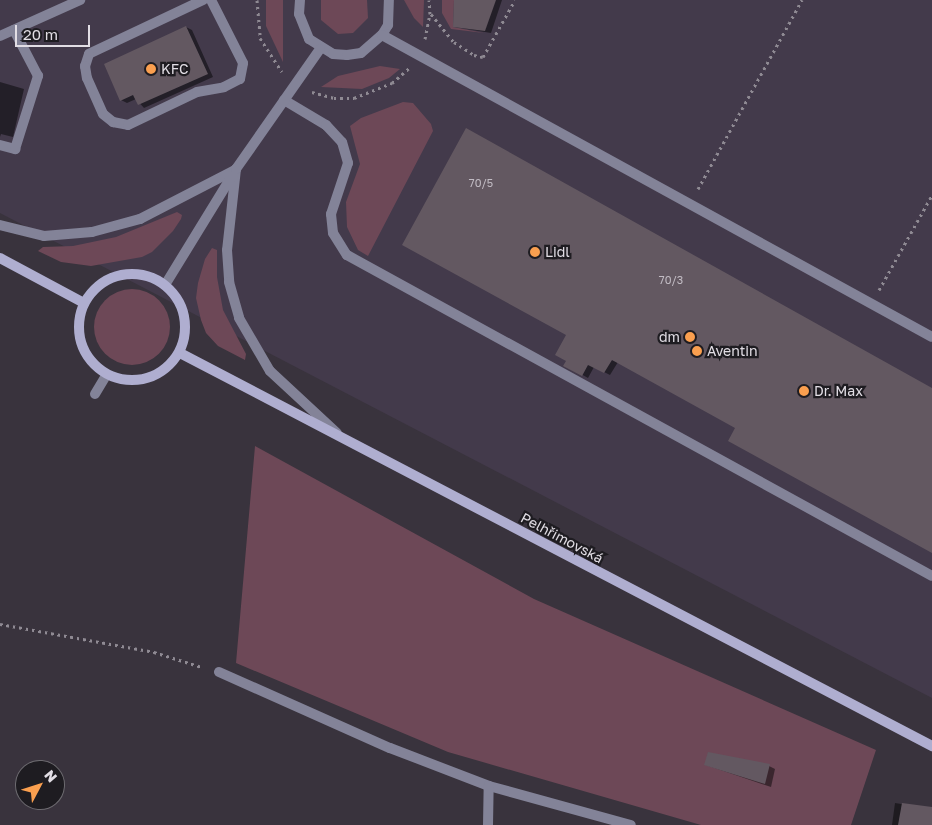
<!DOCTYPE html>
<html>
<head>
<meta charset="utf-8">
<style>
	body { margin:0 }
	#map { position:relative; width:932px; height:825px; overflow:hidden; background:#39333d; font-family:"Golos Text",sans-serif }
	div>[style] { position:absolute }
	.built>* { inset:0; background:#433a4b }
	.green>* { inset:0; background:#6d4857 }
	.round { border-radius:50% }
	.shadow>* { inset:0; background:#0007 }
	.building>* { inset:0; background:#635861 }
	.path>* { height:3px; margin-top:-1.5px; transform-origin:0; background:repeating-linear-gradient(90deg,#8f8a93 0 2.5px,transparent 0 6.5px) }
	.service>* { height:10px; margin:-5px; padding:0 5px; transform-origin:5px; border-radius:5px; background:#838398 }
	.minor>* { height:10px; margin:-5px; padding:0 5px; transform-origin:5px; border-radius:5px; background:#838398 }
	.secondary>* { height:10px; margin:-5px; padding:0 5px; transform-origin:5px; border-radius:5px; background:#afaed0 }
	.secondary>.ring { margin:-5px; padding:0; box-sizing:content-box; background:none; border:10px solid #afaed0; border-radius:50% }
	.dots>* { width:14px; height:14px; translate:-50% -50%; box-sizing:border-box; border:2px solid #1e1c21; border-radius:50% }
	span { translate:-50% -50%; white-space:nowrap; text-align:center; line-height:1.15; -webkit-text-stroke:4.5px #1e1c21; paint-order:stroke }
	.number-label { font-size:11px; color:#c2bcc4 }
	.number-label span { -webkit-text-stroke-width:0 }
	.poi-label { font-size:14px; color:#e2dee5 }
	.left { translate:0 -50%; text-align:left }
	.right { translate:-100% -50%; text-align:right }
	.street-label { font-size:14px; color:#e2dee5 }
	.north { position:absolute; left:15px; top:760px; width:50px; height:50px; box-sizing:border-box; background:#1e1c21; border:1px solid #6c6a6f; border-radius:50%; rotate:50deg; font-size:14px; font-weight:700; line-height:20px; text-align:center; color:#e2dee5 }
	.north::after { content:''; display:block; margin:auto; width:18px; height:22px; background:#fa9f4f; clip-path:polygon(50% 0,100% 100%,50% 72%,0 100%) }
	.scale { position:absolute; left:15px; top:25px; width:75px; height:22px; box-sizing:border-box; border:2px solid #e2dee5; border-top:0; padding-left:6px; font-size:15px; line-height:18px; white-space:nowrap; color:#e2dee5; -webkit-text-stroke:4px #1e1c21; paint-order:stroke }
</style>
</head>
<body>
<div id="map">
	<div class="built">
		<div style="clip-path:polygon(0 0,932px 0,932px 698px,0 213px)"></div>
	</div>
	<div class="green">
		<div style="clip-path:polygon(266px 0,283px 0,283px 62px,266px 26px)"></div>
		<div style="clip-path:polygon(321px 0,367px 0,368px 18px,353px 33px,338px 34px,321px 20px)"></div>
		<div style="clip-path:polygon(404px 0,424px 0,423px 27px,414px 18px)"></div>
		<div style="clip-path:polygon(442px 0,454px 0,453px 27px,484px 33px,451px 29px,442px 13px)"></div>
		<div style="clip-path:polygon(380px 66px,400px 69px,389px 78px,362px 89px,321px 87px,338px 76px)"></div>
		<div style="clip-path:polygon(403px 102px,413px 103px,431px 124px,433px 131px,368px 256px,358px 250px,347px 227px,346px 202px,360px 164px,350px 126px,361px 118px)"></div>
		<div style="clip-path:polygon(177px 212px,182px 215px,181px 219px,173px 231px,152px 252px,142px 257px,91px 266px,61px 262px,38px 251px,43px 247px,73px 246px,116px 237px)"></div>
		<div style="clip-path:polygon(212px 248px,217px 250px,217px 277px,223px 310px,246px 354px,245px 360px,218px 346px,206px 333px,201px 320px,196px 298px,198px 283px,205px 259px)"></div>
		<div class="round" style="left:94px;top:289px;width:76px;height:76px"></div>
		<div style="clip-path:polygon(255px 446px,534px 599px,876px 750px,851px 825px,701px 825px,448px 752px,236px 663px)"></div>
	</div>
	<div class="shadow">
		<div style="clip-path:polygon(455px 0,502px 0,491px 33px,455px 27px)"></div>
		<div style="clip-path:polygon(186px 27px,192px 30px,213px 77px,144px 108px,136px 99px,127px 103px,121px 100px)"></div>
		<div style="clip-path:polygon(0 82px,24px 89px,13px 137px,1px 134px,0 137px)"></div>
		<div style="clip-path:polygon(557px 355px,932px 390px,932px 552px,737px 427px,618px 362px,610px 375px,594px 367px,588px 378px,565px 365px,567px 361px)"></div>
		<div style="clip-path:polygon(706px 765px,769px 766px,775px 769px,771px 787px)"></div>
		<div style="clip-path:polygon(895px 803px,932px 809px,932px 825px,892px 825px)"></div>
	</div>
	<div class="building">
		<div style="clip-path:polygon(454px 0,496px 0,485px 31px,453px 27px)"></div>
		<div style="clip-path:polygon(186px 26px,208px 74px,138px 105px,133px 95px,120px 101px,104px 64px)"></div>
		<div style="clip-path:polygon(466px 128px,932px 388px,932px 553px,728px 441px,735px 428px,612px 360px,604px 373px,588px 365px,582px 376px,563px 366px,566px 361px,555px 355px,566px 335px,402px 245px)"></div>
		<div style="clip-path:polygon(708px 752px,770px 764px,765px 784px,704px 765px)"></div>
		<div style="clip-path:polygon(902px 803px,932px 807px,932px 825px,898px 825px)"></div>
	</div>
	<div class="path">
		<div style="left:257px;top:0;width:38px;rotate:85deg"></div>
		<div style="left:260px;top:38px;width:40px;rotate:57.1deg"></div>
		<div style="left:431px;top:14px;width:36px;rotate:51deg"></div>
		<div style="left:454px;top:42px;width:24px;rotate:33deg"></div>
		<div style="left:474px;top:55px;width:9px;rotate:13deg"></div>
		<div style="left:483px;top:57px;width:65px;rotate:-60.7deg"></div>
		<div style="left:425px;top:39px;width:25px;rotate:-79deg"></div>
		<div style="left:430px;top:14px;width:14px;rotate:-94deg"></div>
		<div style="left:312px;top:92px;width:23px;rotate:15deg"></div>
		<div style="left:334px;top:98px;width:20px"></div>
		<div style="left:354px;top:98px;width:41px;rotate:-21.5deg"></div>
		<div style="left:392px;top:83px;width:23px;rotate:-41deg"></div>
		<div style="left:698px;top:189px;width:216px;rotate:-61.2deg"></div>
		<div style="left:879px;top:290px;width:109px;rotate:-60.8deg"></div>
		<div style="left:0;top:624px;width:157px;rotate:10.3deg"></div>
		<div style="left:154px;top:652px;width:50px;rotate:17.4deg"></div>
	</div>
	<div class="service">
		<div style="left:203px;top:0;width:126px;rotate:154.7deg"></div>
		<div style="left:89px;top:54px;width:13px;rotate:108deg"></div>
		<div style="left:85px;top:66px;width:12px;rotate:81deg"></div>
		<div style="left:87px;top:78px;width:39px;rotate:66deg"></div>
		<div style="left:103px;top:114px;width:13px;rotate:39deg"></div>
		<div style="left:113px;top:122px;width:15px;rotate:11deg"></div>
		<div style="left:128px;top:125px;width:76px;rotate:-25.6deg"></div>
		<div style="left:197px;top:92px;width:27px;rotate:-10deg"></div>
		<div style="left:224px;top:87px;width:18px;rotate:-27deg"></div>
		<div style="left:240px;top:79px;width:16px;rotate:-79deg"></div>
		<div style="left:243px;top:63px;width:71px;rotate:-116.9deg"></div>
		<div style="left:300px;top:0;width:14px;rotate:94deg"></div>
		<div style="left:299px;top:14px;width:27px;rotate:68deg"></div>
		<div style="left:309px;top:39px;width:28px;rotate:32deg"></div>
		<div style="left:333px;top:54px;width:14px;rotate:4deg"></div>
		<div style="left:347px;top:55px;width:14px;rotate:-8deg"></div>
		<div style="left:361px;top:53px;width:28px;rotate:-41deg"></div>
		<div style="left:382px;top:35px;width:12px;rotate:-59deg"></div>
		<div style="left:388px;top:25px;width:25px;rotate:-88deg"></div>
		<div style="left:382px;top:35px;width:627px;rotate:28.77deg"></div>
		<div style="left:0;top:36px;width:88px;rotate:-24.2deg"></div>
		<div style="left:284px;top:100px;width:49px;rotate:30.8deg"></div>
		<div style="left:326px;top:125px;width:23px;rotate:47deg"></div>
		<div style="left:342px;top:142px;width:22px;rotate:74deg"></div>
		<div style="left:348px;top:163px;width:54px;rotate:108.4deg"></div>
		<div style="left:331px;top:214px;width:19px;rotate:84deg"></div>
		<div style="left:333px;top:233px;width:26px;rotate:58deg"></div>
		<div style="left:347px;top:255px;width:667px;rotate:28.75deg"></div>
		<div style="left:0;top:145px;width:16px;rotate:15deg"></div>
		<div style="left:15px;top:149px;width:77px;rotate:-72.5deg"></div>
		<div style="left:38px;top:76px;width:52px;rotate:-117.6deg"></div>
		<div style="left:236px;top:169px;width:81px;rotate:96.3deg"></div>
		<div style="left:227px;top:250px;width:32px;rotate:86deg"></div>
		<div style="left:229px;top:282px;width:37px;rotate:74deg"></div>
		<div style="left:239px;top:318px;width:61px;rotate:59.7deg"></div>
		<div style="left:270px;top:371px;width:91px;rotate:42.8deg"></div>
		<div style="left:0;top:225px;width:45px;rotate:14deg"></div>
		<div style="left:44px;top:236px;width:48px;rotate:-4.8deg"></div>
		<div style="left:92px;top:232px;width:50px;rotate:-15.2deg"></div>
		<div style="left:140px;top:219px;width:107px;rotate:-27.3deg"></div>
		<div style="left:165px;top:285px;width:136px;rotate:-58.5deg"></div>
		<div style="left:236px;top:169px;width:146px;rotate:-55deg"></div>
		<div style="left:219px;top:672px;width:187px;rotate:24deg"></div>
		<div style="left:390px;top:748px;width:106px;rotate:21deg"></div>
		<div style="left:489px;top:786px;width:147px;rotate:15.4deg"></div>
		<div style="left:488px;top:825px;width:39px;rotate:-89deg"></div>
	</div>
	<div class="minor">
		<div style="left:95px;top:394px;width:23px;rotate:-59deg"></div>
	</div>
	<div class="secondary">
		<div style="left:0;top:258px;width:95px;rotate:28.2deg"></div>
		<div class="ring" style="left:79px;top:274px;width:96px;height:96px"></div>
		<div style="left:180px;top:353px;width:849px;rotate:27.59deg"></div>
	</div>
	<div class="dots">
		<div style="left:151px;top:69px;background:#fa9f4f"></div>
		<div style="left:535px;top:252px;background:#fa9f4f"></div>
		<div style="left:690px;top:337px;background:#fa9f4f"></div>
		<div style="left:697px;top:351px;background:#fa9f4f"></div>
		<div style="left:804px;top:391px;background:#fa9f4f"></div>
	</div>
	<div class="number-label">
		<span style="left:481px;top:183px">70/5</span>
		<span style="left:671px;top:280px">70/3</span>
	</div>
	<div class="poi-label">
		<span class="left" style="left:161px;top:69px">KFC</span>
		<span class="left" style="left:545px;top:252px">Lidl</span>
		<span class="right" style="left:680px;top:337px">dm</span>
		<span class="left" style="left:707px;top:351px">Aventin</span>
		<span class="left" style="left:814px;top:391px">Dr. Max</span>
	</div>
	<div class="street-label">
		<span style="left:562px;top:538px;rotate:28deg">Pelhřimovská</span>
	</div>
	<div class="north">N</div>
	<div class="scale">20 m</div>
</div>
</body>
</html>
